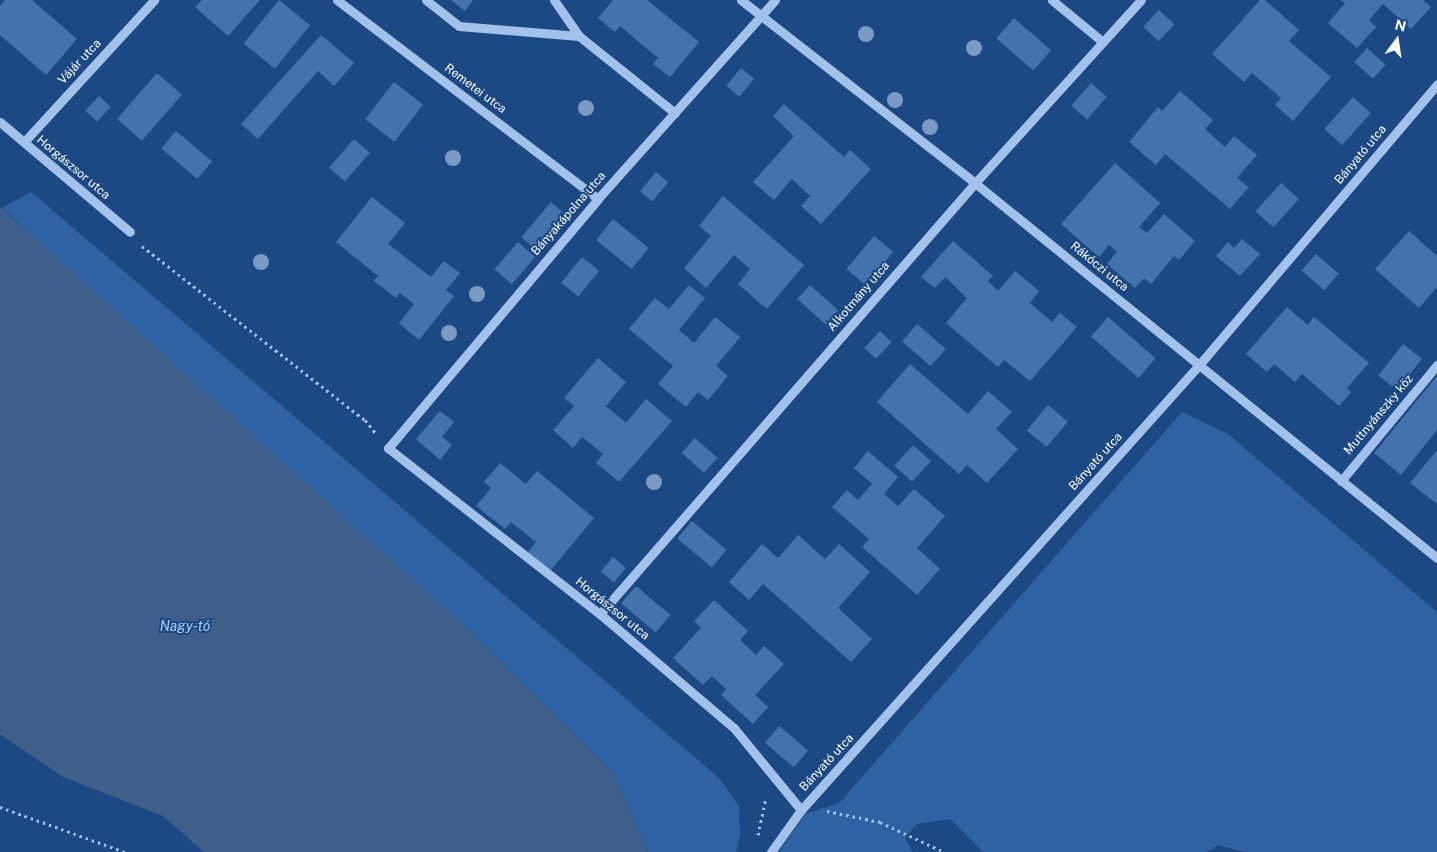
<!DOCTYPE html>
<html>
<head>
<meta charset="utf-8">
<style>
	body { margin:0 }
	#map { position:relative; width:1437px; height:852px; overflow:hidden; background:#1c4984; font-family:"Public Sans",sans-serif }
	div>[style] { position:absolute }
	.green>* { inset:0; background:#2f62a2 }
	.water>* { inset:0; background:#3d5f8a }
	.building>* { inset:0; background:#4472ad; transform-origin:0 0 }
	.path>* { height:3px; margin-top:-1.5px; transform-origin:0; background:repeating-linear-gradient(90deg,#a2c2eb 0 2.5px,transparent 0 6.5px) }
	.minor>* { height:9px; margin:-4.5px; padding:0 4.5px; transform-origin:4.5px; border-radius:4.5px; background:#a2c2eb }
	.trees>* { width:16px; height:16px; margin:-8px; border-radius:50%; background:#7a9ac4 }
	span { translate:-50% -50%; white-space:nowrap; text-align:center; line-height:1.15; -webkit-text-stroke:4px #1c4984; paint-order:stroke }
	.street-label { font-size:12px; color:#fff }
	.water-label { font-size:14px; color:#adccf2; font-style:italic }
	.north { position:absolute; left:1372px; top:15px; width:50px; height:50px; -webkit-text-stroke:4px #1c4984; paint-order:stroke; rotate:14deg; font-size:14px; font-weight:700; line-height:20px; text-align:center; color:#fff }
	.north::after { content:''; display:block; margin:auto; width:18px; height:22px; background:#fff; clip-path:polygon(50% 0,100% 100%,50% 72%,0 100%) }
</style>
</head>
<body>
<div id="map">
	<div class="green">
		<div style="clip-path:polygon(31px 192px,719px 778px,739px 806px,740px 835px,736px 852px,648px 852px,612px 772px,468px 630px,181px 375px,2px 208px)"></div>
		<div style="clip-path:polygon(1182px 412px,1228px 434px,1437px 612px,1437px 852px,1245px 852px,1218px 845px,1207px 852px,983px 852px,950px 819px,917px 824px,905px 838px,913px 852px,779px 852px,805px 814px,839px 803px)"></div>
	</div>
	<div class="water">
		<div style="clip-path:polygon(0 207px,468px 630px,612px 772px,648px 852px,204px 852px,163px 816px,63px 777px,0 734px)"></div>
	</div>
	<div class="building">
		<div style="clip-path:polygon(5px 0,32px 0,77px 39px,46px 75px,0 35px,0 6px)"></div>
		<div style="clip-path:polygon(202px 0,260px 0,228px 36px,195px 7px)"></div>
		<div style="left:279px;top:0;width:40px;height:56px;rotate:39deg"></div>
		<div style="clip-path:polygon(451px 0,473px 0,465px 11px)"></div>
		<div style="clip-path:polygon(613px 0,647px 0,699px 42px,670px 77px,653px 64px,658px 58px,620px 26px,615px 32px,598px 18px)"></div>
		<div style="clip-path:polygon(1260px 0,1265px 0,1299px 30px,1289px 41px,1331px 77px,1293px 121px,1275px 105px,1281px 98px,1252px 73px,1244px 82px,1212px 54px)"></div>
		<div style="clip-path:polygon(1341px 0,1423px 0,1431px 7px,1411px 29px,1383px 4px,1369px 20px,1376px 27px,1357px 48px,1328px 23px,1345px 3px)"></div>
		<div style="left:1159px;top:10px;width:21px;height:23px;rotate:43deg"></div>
		<div style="left:1014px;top:18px;width:49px;height:27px;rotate:41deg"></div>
		<div style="clip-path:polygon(321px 35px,354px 63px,334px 86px,318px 71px,258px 139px,241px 124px)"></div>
		<div style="left:1367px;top:48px;width:25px;height:19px;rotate:42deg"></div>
		<div style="left:741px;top:68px;width:17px;height:23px;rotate:40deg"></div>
		<div style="left:157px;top:73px;width:33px;height:61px;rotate:41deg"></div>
		<div style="left:394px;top:82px;width:37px;height:47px;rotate:38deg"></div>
		<div style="left:1091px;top:83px;width:21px;height:30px;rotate:41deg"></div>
		<div style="clip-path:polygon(1180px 91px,1213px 120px,1205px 129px,1225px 147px,1234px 136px,1257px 155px,1237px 178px,1249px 187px,1230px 209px,1165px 154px,1156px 165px,1129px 142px,1158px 107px,1162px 111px)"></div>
		<div style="left:99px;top:96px;width:16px;height:20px;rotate:43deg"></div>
		<div style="left:1353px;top:97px;width:24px;height:43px;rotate:42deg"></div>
		<div style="clip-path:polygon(784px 104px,844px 157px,850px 150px,871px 169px,821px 224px,801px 206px,810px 196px,792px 179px,774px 200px,753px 182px,794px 136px,773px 116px)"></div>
		<div style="left:176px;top:131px;width:47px;height:23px;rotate:40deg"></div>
		<div style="left:354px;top:139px;width:21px;height:38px;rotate:41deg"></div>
		<div style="clip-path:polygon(1115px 163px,1160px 203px,1139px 227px,1147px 233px,1164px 214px,1195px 241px,1179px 260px,1174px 256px,1151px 284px,1144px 278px,1135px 288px,1107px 264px,1117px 252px,1109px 245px,1099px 257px,1061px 224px)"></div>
		<div style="left:656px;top:172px;width:16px;height:25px;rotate:40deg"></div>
		<div style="left:1281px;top:183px;width:24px;height:38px;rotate:42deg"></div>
		<div style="clip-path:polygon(723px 196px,804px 265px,767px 309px,738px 284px,750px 269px,734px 255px,706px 288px,684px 268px,711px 236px,699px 226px)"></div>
		<div style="clip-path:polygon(372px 197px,405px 223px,388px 244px,431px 277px,444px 261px,460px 273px,446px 290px,454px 296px,419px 340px,399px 323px,414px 304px,400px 293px,396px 298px,374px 281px,378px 276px,336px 242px)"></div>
		<div style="left:551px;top:202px;width:23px;height:46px;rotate:40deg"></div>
		<div style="left:613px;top:219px;width:46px;height:27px;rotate:39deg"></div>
		<div style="clip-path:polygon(1409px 231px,1437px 256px,1437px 287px,1419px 308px,1375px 269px)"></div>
		<div style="left:874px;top:236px;width:25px;height:43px;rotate:40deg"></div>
		<div style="clip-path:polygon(1242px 239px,1260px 254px,1240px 276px,1216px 256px,1228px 242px,1234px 248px)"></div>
		<div style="clip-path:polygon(953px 241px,993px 276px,988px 281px,998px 291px,1015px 271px,1039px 291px,1030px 303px,1052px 322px,1060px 313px,1077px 327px,1030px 381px,1004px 360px,998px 367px,946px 323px,967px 298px,945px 277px,935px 288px,921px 277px)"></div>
		<div style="left:518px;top:242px;width:23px;height:36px;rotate:41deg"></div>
		<div style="left:1316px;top:254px;width:30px;height:22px;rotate:41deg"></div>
		<div style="left:582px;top:257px;width:22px;height:33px;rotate:39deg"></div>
		<div style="clip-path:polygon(689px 285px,705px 298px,679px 330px,694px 343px,715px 317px,740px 337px,716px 366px,728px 376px,708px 400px,698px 392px,686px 407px,658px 384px,673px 366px,629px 329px,655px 298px,669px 309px)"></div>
		<div style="left:810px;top:285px;width:38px;height:19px;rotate:42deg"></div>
		<div style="clip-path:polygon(1287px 307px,1308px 325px,1314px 317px,1369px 363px,1347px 388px,1351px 392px,1339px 406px,1302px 374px,1295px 382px,1274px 364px,1267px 372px,1246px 354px)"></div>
		<div style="left:1108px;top:317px;width:63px;height:26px;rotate:41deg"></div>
		<div style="left:917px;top:324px;width:38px;height:23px;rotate:41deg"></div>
		<div style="left:880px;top:331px;width:16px;height:23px;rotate:43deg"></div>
		<div style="left:1403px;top:344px;width:24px;height:40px;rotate:38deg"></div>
		<div style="clip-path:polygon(598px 358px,626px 382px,606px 406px,626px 423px,646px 399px,672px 421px,619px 482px,596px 463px,603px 454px,582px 437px,573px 448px,553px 430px,574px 406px,564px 398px)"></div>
		<div style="clip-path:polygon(910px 364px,968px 414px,988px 391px,1012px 412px,996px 429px,1018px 449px,987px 483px,967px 465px,959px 474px,877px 402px)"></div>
		<div style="clip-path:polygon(1437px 376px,1437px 430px,1401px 475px,1374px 453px)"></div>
		<div style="left:1048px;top:405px;width:26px;height:33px;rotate:40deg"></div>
		<div style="clip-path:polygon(440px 411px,454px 422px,442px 437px,452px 445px,440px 460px,416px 439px)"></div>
		<div style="left:695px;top:438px;width:30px;height:20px;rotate:42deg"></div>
		<div style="left:913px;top:445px;width:24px;height:28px;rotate:42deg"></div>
		<div style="clip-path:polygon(1437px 450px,1437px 504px,1410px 483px)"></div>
		<div style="clip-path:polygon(868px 451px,898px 477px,884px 494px,898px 506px,914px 489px,945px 516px,917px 548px,940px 569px,917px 595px,862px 547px,869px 539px,832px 507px,847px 490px,858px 500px,872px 484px,854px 468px)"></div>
		<div style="clip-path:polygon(500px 463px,526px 484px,537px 471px,594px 518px,550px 571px,527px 553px,536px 542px,511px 522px,505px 529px,476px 506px,491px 488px,484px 482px)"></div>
		<div style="left:692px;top:521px;width:45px;height:23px;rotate:40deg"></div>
		<div style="clip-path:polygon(798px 535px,825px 559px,839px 544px,870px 572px,838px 608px,872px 639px,851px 662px,763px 584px,749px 600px,729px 582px,762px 544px,778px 558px)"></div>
		<div style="left:613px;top:557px;width:17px;height:19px;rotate:40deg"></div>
		<div style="left:636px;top:586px;width:45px;height:23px;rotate:40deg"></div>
		<div style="clip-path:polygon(714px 600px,748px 631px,740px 640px,756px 655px,764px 646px,784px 664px,755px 695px,768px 707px,753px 724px,721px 695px,726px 689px,712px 676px,703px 685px,673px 658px,701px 628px,694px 621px)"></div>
		<div style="left:779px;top:726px;width:38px;height:22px;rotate:40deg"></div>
	</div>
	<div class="path">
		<div style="left:142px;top:246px;width:283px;rotate:38deg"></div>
		<div style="left:365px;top:420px;width:19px;rotate:51deg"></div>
		<div style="left:0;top:807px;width:133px;rotate:19.8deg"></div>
		<div style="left:827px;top:811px;width:54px;rotate:11.7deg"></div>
		<div style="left:880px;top:822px;width:71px;rotate:25.1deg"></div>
		<div style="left:758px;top:835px;width:39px;rotate:-78deg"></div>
	</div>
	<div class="minor">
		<div style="left:337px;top:0;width:328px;rotate:37.3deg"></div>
		<div style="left:426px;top:0;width:42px;rotate:38.2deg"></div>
		<div style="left:459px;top:26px;width:120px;rotate:4.8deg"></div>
		<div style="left:554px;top:0;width:44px;rotate:55.2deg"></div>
		<div style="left:579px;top:36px;width:123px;rotate:38.7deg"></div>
		<div style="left:741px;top:0;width:297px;rotate:38deg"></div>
		<div style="left:975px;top:183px;width:595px;rotate:39.07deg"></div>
		<div style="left:775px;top:0;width:266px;rotate:131.7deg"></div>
		<div style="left:598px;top:199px;width:326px;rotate:130.1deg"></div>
		<div style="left:388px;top:448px;width:269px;rotate:38.1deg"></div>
		<div style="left:600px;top:614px;width:176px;rotate:40.4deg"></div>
		<div style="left:734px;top:728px;width:106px;rotate:50.7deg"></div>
		<div style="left:1052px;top:0;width:66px;rotate:39.5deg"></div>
		<div style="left:0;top:122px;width:170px;rotate:40.2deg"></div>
		<div style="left:24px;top:142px;width:193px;rotate:-47.5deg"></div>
		<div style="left:1341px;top:481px;width:151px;rotate:-50.4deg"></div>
		<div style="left:600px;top:614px;width:571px;rotate:-48.97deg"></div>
		<div style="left:975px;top:183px;width:247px;rotate:-47.8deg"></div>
		<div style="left:771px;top:852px;width:52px;rotate:-54.5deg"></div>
		<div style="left:801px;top:810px;width:597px;rotate:-48.19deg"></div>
		<div style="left:1199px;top:365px;width:368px;rotate:-49.7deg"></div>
	</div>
	<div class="trees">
		<div style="left:866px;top:34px"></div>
		<div style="left:974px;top:48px"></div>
		<div style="left:895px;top:100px"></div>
		<div style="left:586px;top:108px"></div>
		<div style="left:930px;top:127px"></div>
		<div style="left:453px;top:158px"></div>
		<div style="left:261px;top:262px"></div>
		<div style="left:477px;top:294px"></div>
		<div style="left:449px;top:333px"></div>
		<div style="left:654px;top:482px"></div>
	</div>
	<div class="street-label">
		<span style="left:80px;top:62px;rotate:-47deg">Vájár utca</span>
		<span style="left:475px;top:89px;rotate:37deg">Remetei utca</span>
		<span style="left:1361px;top:155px;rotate:-50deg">Bányató utca</span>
		<span style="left:73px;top:168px;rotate:40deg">Horgászsor utca</span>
		<span style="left:569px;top:214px;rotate:-49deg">Bányakápolna utca</span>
		<span style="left:1099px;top:267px;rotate:39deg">Rákóczi utca</span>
		<span style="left:859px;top:297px;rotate:-49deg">Alkotmány utca</span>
		<span style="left:1379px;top:415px;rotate:-50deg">Muttnyánszky köz</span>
		<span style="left:1096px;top:462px;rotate:-48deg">Bányató utca</span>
		<span style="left:612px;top:609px;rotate:39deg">Horgászsor utca</span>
		<span style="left:827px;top:763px;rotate:-47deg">Bányató utca</span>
	</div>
	<div class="water-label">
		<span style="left:185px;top:626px">Nagy-tó</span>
	</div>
	<div class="north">N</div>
</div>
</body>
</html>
